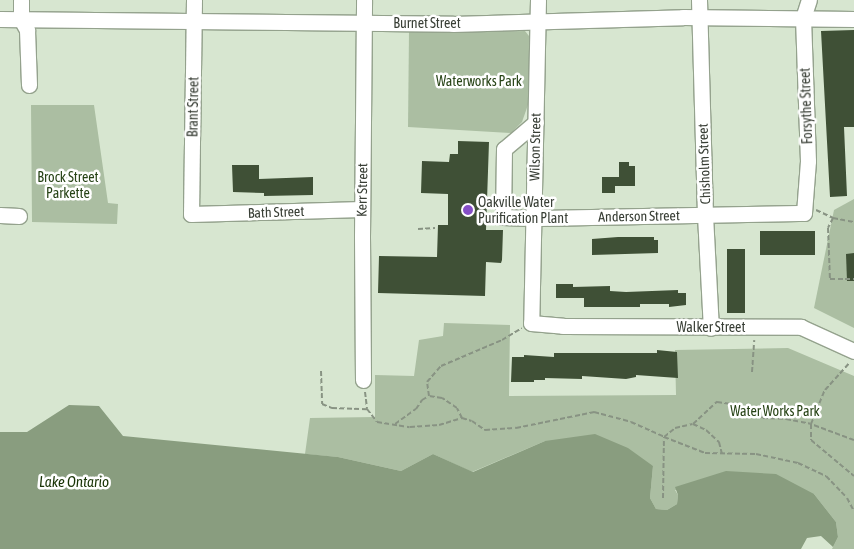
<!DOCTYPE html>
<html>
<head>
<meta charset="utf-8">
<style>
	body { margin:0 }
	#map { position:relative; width:854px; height:549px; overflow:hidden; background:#d7e6d0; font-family:"Asap Condensed",sans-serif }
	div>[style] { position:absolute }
	.green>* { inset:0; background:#abbea2 }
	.water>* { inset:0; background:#899d7f }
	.building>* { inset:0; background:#3f5036; transform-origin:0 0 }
	.path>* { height:2px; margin-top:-1px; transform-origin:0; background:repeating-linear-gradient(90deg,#889383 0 5px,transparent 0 7.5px) }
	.roads { filter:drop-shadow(1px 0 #94a28d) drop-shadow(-1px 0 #94a28d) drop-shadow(0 1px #94a28d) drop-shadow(0 -1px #94a28d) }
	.minor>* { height:15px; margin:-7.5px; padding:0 7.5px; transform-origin:7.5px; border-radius:7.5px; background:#fff }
	.dots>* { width:14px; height:14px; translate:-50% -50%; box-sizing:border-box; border:2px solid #fff; border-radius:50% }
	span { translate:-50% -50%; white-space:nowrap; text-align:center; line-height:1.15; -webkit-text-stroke:5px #fff; paint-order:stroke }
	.street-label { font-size:14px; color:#383e35 }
	.park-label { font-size:14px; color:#274316 }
	.poi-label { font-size:14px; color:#383e35 }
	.left { translate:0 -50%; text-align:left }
	.water-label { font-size:15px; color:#183305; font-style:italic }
</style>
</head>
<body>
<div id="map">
	<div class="green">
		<div style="clip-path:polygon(525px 31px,529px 36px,529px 102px,522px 122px,511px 133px,408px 127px,409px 32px)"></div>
		<div style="clip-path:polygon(31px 105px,94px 105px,108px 203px,118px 204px,117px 224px,32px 222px)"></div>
		<div style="clip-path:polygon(854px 199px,854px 328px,814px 308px,834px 210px)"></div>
		<div style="clip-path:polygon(444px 323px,510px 325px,509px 396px,676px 395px,675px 350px,788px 348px,854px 376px,854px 549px,832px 549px,838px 537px,836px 522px,814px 494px,675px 490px,678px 495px,677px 504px,667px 510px,656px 509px,650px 498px,653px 466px,545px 441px,472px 472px,433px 454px,401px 471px,338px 457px,305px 454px,310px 418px,375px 417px,375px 375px,414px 376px,419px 340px,443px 336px)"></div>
	</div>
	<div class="water">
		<div style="clip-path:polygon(69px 405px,99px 406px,123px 436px,338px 457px,401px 471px,433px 454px,473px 472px,545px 441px,595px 434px,628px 448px,653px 466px,650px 498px,656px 509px,667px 510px,677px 504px,678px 495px,675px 487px,726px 471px,776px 474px,814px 494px,836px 522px,838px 537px,833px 547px,821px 536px,807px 538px,801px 549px,0 549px,0 432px,27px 432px)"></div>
	</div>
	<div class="building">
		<div style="clip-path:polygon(854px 30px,854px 127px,844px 127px,847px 196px,830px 197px,821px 31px)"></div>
		<div style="clip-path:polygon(458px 141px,489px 142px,486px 230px,503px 230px,502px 260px,501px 263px,486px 262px,485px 296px,378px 293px,379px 256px,437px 257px,438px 225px,448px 225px,448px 194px,421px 193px,422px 161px,449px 162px,450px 154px,458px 154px)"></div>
		<div style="clip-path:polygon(619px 162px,629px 162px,629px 166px,635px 166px,635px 186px,615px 186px,615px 193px,602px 193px,602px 177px,619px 177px)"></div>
		<div style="clip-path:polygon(232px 165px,259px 165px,259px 179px,313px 177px,313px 195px,264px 196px,264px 193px,233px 192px)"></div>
		<div style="left:760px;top:231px;width:55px;height:24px"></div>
		<div style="clip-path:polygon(618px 237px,654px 237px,654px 240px,658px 240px,658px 253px,592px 255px,592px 239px)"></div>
		<div style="left:727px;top:249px;width:18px;height:64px"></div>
		<div style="clip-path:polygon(854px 253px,854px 281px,847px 281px,846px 254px)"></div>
		<div style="clip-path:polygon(556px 284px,573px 284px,573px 287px,610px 286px,610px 291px,626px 292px,678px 290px,678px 293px,686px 293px,686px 305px,669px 307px,669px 304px,640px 304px,640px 307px,584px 307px,584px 298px,556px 298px)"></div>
		<div style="clip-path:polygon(657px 350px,677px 352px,678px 378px,636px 375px,636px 377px,626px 379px,582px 376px,582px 379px,545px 378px,545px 380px,534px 380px,534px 382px,511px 382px,512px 357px,524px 357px,524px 355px,554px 357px,554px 353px,657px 353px)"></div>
	</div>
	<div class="path">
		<div style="left:816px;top:210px;width:19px;rotate:25deg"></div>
		<div style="left:833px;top:218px;width:21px;rotate:11deg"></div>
		<div style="left:833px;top:218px;width:11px;rotate:117deg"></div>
		<div style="left:828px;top:228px;width:51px;rotate:87.8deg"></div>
		<div style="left:830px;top:279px;width:24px"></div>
		<div style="left:418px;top:229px;width:17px;rotate:-3deg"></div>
		<div style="left:321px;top:371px;width:33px;rotate:88deg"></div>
		<div style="left:322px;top:404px;width:11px;rotate:22deg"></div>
		<div style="left:332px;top:408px;width:35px;rotate:2deg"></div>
		<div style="left:752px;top:372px;width:32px;rotate:-86deg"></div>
		<div style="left:365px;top:392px;width:17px;rotate:83deg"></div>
		<div style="left:367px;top:409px;width:16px;rotate:52deg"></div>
		<div style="left:377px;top:422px;width:33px;rotate:9deg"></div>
		<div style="left:410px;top:427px;width:29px;rotate:-4deg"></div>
		<div style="left:439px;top:425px;width:24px;rotate:-17deg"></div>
		<div style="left:462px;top:418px;width:10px;rotate:17deg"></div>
		<div style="left:472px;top:421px;width:16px;rotate:35deg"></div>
		<div style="left:485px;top:430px;width:31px;rotate:-4deg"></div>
		<div style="left:516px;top:428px;width:80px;rotate:-11.6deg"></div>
		<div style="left:594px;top:412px;width:38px;rotate:15deg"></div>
		<div style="left:631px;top:422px;width:36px;rotate:24deg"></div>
		<div style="left:664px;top:437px;width:14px;rotate:-39deg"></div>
		<div style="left:675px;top:428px;width:18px;rotate:-13deg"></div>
		<div style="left:693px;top:424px;width:14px;rotate:25deg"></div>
		<div style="left:706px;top:430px;width:18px;rotate:43deg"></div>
		<div style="left:719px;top:442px;width:12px;rotate:76deg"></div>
		<div style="left:462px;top:418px;width:11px;rotate:-117deg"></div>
		<div style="left:457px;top:408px;width:18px;rotate:-146deg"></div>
		<div style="left:442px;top:398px;width:13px;rotate:-171deg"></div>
		<div style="left:429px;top:396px;width:14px;rotate:-98deg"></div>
		<div style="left:427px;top:382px;width:21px;rotate:-49deg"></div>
		<div style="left:441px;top:366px;width:66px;rotate:-23.1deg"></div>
		<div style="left:502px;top:340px;width:23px;rotate:-31deg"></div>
		<div style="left:395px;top:424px;width:26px;rotate:-36deg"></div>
		<div style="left:416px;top:409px;width:11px;rotate:-56deg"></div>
		<div style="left:422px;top:400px;width:8px;rotate:-30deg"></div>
		<div style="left:693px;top:424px;width:33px;rotate:-43deg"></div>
		<div style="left:717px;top:402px;width:22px;rotate:8deg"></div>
		<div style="left:739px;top:405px;width:27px;rotate:28deg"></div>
		<div style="left:763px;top:418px;width:23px;rotate:2deg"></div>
		<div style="left:786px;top:419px;width:25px;rotate:11deg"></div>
		<div style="left:811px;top:424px;width:37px;rotate:-68deg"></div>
		<div style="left:825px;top:390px;width:36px;rotate:-48deg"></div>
		<div style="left:854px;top:440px;width:46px;rotate:-159.6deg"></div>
		<div style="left:811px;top:424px;width:16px;rotate:90deg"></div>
		<div style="left:811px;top:440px;width:56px;rotate:39.9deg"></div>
		<div style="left:663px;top:498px;width:61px;rotate:-89.1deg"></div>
		<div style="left:664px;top:437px;width:44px;rotate:21.3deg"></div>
		<div style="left:705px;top:453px;width:51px;rotate:1.1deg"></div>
		<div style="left:756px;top:454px;width:43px;rotate:12.1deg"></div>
		<div style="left:798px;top:463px;width:31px;rotate:25deg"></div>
		<div style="left:826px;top:476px;width:30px;rotate:46deg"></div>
		<div style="left:847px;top:498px;width:15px;rotate:62deg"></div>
	</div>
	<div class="roads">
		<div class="minor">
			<div style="left:21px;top:0;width:19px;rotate:90deg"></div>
			<div style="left:21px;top:19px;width:13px;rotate:61deg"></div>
			<div style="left:27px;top:30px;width:55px;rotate:87.9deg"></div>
			<div style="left:194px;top:0;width:214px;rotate:90.8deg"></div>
			<div style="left:191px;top:214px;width:171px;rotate:-1.7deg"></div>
			<div style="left:538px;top:0;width:323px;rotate:91.2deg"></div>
			<div style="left:531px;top:323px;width:32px;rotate:5deg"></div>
			<div style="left:563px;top:326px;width:238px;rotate:0.2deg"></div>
			<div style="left:801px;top:327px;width:58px;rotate:24.4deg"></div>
			<div style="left:699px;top:0;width:215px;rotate:88.4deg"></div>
			<div style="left:705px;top:215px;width:113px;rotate:87deg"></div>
			<div style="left:0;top:19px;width:453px;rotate:0.6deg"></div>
			<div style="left:453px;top:24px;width:230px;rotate:-1.7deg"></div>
			<div style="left:683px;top:17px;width:171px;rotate:0.7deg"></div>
			<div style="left:536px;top:122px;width:42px;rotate:139.8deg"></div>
			<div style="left:504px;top:149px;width:68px;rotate:90.8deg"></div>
			<div style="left:503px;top:217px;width:31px;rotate:2deg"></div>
			<div style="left:534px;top:218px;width:270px;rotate:-1.1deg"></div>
			<div style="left:804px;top:213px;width:52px;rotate:-85.6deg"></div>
			<div style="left:808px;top:161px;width:143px;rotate:-92deg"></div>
			<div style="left:803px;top:18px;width:19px;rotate:-72deg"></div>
			<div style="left:0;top:215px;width:19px;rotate:3deg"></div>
			<div style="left:363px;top:380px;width:144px;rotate:-90.4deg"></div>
			<div style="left:362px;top:236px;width:236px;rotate:-89.5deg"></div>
		</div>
	</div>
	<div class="dots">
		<div style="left:468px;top:210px;background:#864fc7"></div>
	</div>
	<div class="street-label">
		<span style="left:427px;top:23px">Burnet Street</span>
		<span style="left:806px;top:106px;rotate:-92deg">Forsythe Street</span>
		<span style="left:193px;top:107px;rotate:-89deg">Brant Street</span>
		<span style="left:535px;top:147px;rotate:-89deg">Wilson Street</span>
		<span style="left:704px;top:164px;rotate:-92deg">Chisholm Street</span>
		<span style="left:362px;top:190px;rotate:-89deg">Kerr Street</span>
		<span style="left:276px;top:212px;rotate:-2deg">Bath Street</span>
		<span style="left:639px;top:216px;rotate:-1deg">Anderson Street</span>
		<span style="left:711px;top:327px">Walker Street</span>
	</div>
	<div class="park-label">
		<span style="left:479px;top:81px">Waterworks Park</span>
		<span style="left:68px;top:185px">Brock Street<br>Parkette</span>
		<span style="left:775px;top:411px">Water Works Park</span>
	</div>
	<div class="poi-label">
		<span class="left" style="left:478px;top:210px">Oakville Water<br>Purification Plant</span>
	</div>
	<div class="water-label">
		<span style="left:74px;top:482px">Lake Ontario</span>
	</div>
</div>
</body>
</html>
